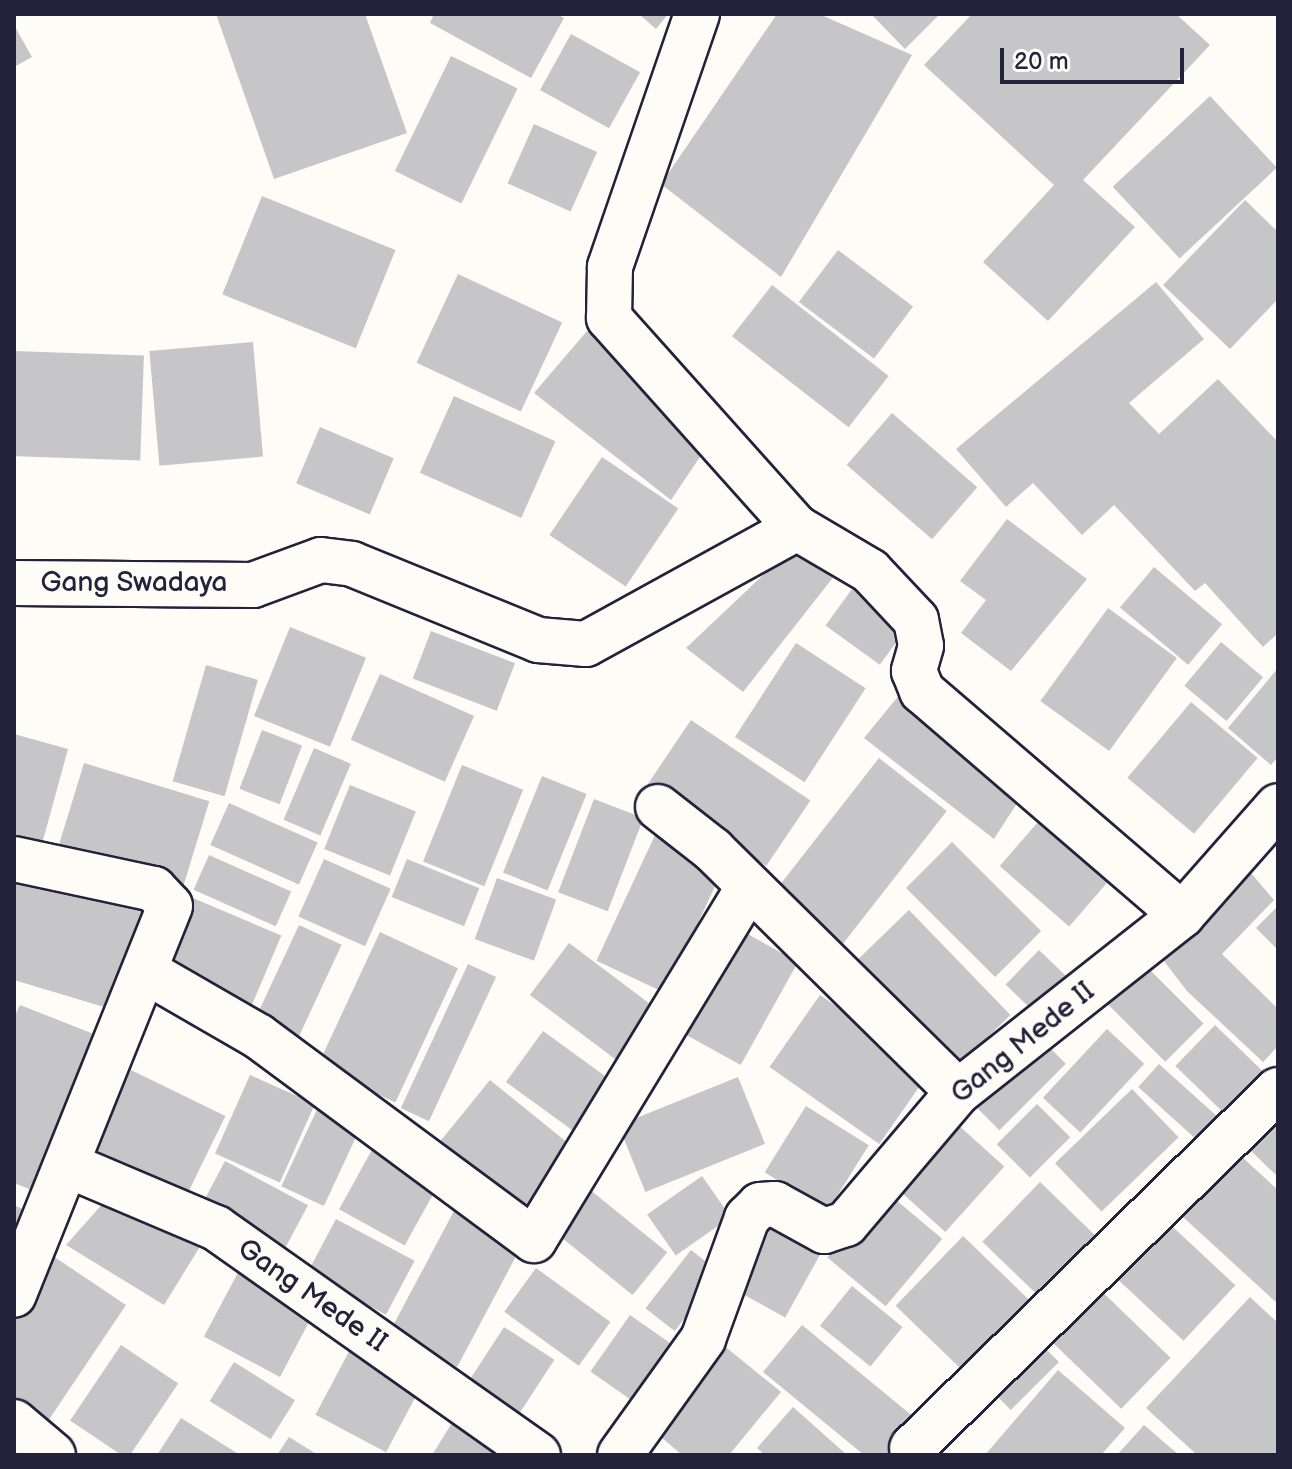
<!DOCTYPE html>
<html>
<head>
<meta charset="utf-8">
<style>
	body { margin:0 }
	#map { position:relative; width:1292px; height:1469px; overflow:hidden; background:#fdfcf7; font-family:"Balsamiq Sans",sans-serif }
	div>[style] { position:absolute }
	.building>* { inset:0; background:#c6c6c8; transform-origin:0 0 }
	.roads { filter:drop-shadow(2px 0 #22223b) drop-shadow(-2px 0 #22223b) drop-shadow(0 2px #22223b) drop-shadow(0 -2px #22223b) }
	.minor>* { height:44px; margin:-22px; padding:0 22px; transform-origin:22px; border-radius:22px; background:#fdfcf7 }
	span { translate:-50% -50%; white-space:nowrap; text-align:center; line-height:1.15; -webkit-text-stroke:6px #fdfcf7; paint-order:stroke }
	.street-label { font-size:28px; color:#22223b }
	.frame { position:absolute; inset:0; border:16px solid #22223b; pointer-events:none }
	.scale { position:absolute; left:1000px; top:48px; width:184px; height:36px; box-sizing:border-box; border:4px solid #22223b; border-top:0; padding-left:10px; font-size:24px; line-height:28px; white-space:nowrap; color:#22223b; -webkit-text-stroke:6px #fdfcf7; paint-order:stroke }
</style>
</head>
<body>
<div id="map">
	<div class="building">
		<div style="clip-path:polygon(216px 14px,365px 14px,407px 133px,274px 179px)"></div>
		<div style="clip-path:polygon(434px 14px,557px 14px,564px 18px,531px 78px,430px 23px)"></div>
		<div style="clip-path:polygon(639px 14px,668px 14px,656px 29px)"></div>
		<div style="clip-path:polygon(777px 14px,819px 14px,912px 55px,781px 277px,661px 184px)"></div>
		<div style="clip-path:polygon(871px 14px,940px 14px,905px 49px)"></div>
		<div style="clip-path:polygon(972px 14px,1176px 14px,1210px 45px,1083px 180px,1135px 227px,1048px 321px,983px 262px,1054px 185px,924px 65px)"></div>
		<div style="clip-path:polygon(14px 25px,32px 57px,14px 67px)"></div>
		<div style="left:571px;top:34px;width:79px;height:64px;rotate:29deg"></div>
		<div style="left:451px;top:56px;width:74px;height:128px;rotate:26deg"></div>
		<div style="left:1210px;top:96px;width:98px;height:133px;rotate:47deg"></div>
		<div style="left:534px;top:124px;width:69px;height:65px;rotate:24deg"></div>
		<div style="left:262px;top:196px;width:144px;height:106px;rotate:22deg"></div>
		<div style="clip-path:polygon(1245px 200px,1278px 232px,1278px 299px,1230px 349px,1163px 285px)"></div>
		<div style="left:838px;top:250px;width:94px;height:65px;rotate:37deg"></div>
		<div style="left:458px;top:274px;width:115px;height:98px;rotate:25deg"></div>
		<div style="clip-path:polygon(1156px 282px,1204px 339px,1129px 403px,1159px 434px,1218px 379px,1278px 442px,1278px 633px,1263px 647px,1205px 583px,1195px 591px,1114px 505px,1082px 535px,1033px 483px,1006px 507px,956px 449px)"></div>
		<div style="left:772px;top:285px;width:148px;height:65px;rotate:38deg"></div>
		<div style="clip-path:polygon(587px 331px,706px 448px,671px 500px,534px 393px)"></div>
		<div style="left:253px;top:342px;width:115px;height:104px;rotate:85deg"></div>
		<div style="left:14px;top:351px;width:130px;height:105px;rotate:2deg"></div>
		<div style="left:454px;top:396px;width:111px;height:84px;rotate:24deg"></div>
		<div style="left:892px;top:413px;width:113px;height:69px;rotate:41deg"></div>
		<div style="left:320px;top:427px;width:80px;height:61px;rotate:23deg"></div>
		<div style="left:602px;top:457px;width:92px;height:94px;rotate:34deg"></div>
		<div style="clip-path:polygon(1007px 519px,1087px 579px,1011px 671px,961px 633px,986px 600px,960px 581px)"></div>
		<div style="clip-path:polygon(795px 545px,835px 575px,743px 692px,686px 648px)"></div>
		<div style="left:1154px;top:567px;width:89px;height:53px;rotate:40deg"></div>
		<div style="left:852px;top:589px;width:67px;height:45px;rotate:36deg"></div>
		<div style="left:1108px;top:608px;width:85px;height:115px;rotate:36deg"></div>
		<div style="left:290px;top:627px;width:82px;height:96px;rotate:22deg"></div>
		<div style="left:431px;top:631px;width:90px;height:51px;rotate:21deg"></div>
		<div style="left:1221px;top:642px;width:55px;height:57px;rotate:40deg"></div>
		<div style="left:796px;top:643px;width:83px;height:112px;rotate:33deg"></div>
		<div style="left:206px;top:665px;width:54px;height:121px;rotate:16deg"></div>
		<div style="clip-path:polygon(1278px 668px,1278px 757px,1271px 765px,1228px 728px)"></div>
		<div style="left:380px;top:674px;width:103px;height:72px;rotate:24deg"></div>
		<div style="clip-path:polygon(905px 688px,1025px 791px,994px 839px,864px 738px)"></div>
		<div style="left:1191px;top:702px;width:87px;height:99px;rotate:40deg"></div>
		<div style="left:691px;top:720px;width:144px;height:79px;rotate:34deg"></div>
		<div style="left:262px;top:730px;width:43px;height:63px;rotate:21deg"></div>
		<div style="clip-path:polygon(14px 734px,68px 749px,42px 844px,14px 836px)"></div>
		<div style="left:314px;top:748px;width:40px;height:78px;rotate:23deg"></div>
		<div style="left:879px;top:758px;width:86px;height:182px;rotate:38deg"></div>
		<div style="left:84px;top:763px;width:131px;height:89px;rotate:17deg"></div>
		<div style="left:462px;top:765px;width:66px;height:104px;rotate:22deg"></div>
		<div style="left:542px;top:776px;width:48px;height:104px;rotate:22deg"></div>
		<div style="left:350px;top:785px;width:71px;height:69px;rotate:22deg"></div>
		<div style="left:594px;top:799px;width:53px;height:100px;rotate:21deg"></div>
		<div style="left:229px;top:803px;width:97px;height:46px;rotate:24deg"></div>
		<div style="left:1045px;top:814px;width:92px;height:69px;rotate:41deg"></div>
		<div style="left:656px;top:833px;width:76px;height:141px;rotate:25deg"></div>
		<div style="left:952px;top:842px;width:126px;height:65px;rotate:45deg"></div>
		<div style="left:209px;top:855px;width:90px;height:38px;rotate:24deg"></div>
		<div style="left:324px;top:859px;width:73px;height:63px;rotate:24deg"></div>
		<div style="left:407px;top:859px;width:78px;height:41px;rotate:22deg"></div>
		<div style="clip-path:polygon(14px 862px,157px 905px,124px 1013px,14px 980px)"></div>
		<div style="clip-path:polygon(1251px 873px,1274px 900px,1222px 954px,1278px 1009px,1278px 1046px,1263px 1062px,1187px 991px,1160px 956px)"></div>
		<div style="left:497px;top:878px;width:63px;height:65px;rotate:20deg"></div>
		<div style="left:193px;top:898px;width:96px;height:82px;rotate:23deg"></div>
		<div style="clip-path:polygon(1278px 906px,1278px 950px,1256px 928px)"></div>
		<div style="left:909px;top:910px;width:146px;height:87px;rotate:46deg"></div>
		<div style="left:299px;top:925px;width:47px;height:110px;rotate:25deg"></div>
		<div style="left:735px;top:927px;width:72px;height:118px;rotate:29deg"></div>
		<div style="left:380px;top:932px;width:86px;height:148px;rotate:25deg"></div>
		<div style="left:569px;top:943px;width:119px;height:65px;rotate:37deg"></div>
		<div style="left:1039px;top:950px;width:43px;height:48px;rotate:44deg"></div>
		<div style="left:1137px;top:957px;width:94px;height:54px;rotate:45deg"></div>
		<div style="left:468px;top:964px;width:31px;height:159px;rotate:25deg"></div>
		<div style="left:820px;top:995px;width:134px;height:88px;rotate:35deg"></div>
		<div style="clip-path:polygon(20px 1005px,109px 1040px,44px 1195px,14px 1183px,14px 1018px)"></div>
		<div style="left:1215px;top:1025px;width:74px;height:57px;rotate:44deg"></div>
		<div style="left:1107px;top:1029px;width:51px;height:94px;rotate:43deg"></div>
		<div style="left:543px;top:1031px;width:94px;height:63px;rotate:36deg"></div>
		<div style="left:1034px;top:1032px;width:45px;height:94px;rotate:45deg"></div>
		<div style="left:1159px;top:1064px;width:87px;height:31px;rotate:42deg"></div>
		<div style="left:131px;top:1070px;width:105px;height:89px;rotate:26deg"></div>
		<div style="left:250px;top:1075px;width:71px;height:86px;rotate:24deg"></div>
		<div style="left:738px;top:1077px;width:72px;height:129px;rotate:68deg"></div>
		<div style="left:490px;top:1080px;width:114px;height:78px;rotate:39deg"></div>
		<div style="left:1132px;top:1089px;width:67px;height:107px;rotate:46deg"></div>
		<div style="left:321px;top:1101px;width:47px;height:94px;rotate:25deg"></div>
		<div style="left:1037px;top:1104px;width:47px;height:57px;rotate:45deg"></div>
		<div style="left:806px;top:1106px;width:74px;height:78px;rotate:32deg"></div>
		<div style="clip-path:polygon(1278px 1109px,1278px 1172px,1276px 1175px,1244px 1144px)"></div>
		<div style="left:947px;top:1115px;width:77px;height:88px;rotate:42deg"></div>
		<div style="clip-path:polygon(1229px 1145px,1278px 1190px,1278px 1304px,1172px 1207px)"></div>
		<div style="left:373px;top:1148px;width:75px;height:70px;rotate:29deg"></div>
		<div style="left:225px;top:1161px;width:94px;height:58px;rotate:28deg"></div>
		<div style="left:702px;top:1176px;width:50px;height:67px;rotate:55deg"></div>
		<div style="left:1040px;top:1182px;width:79px;height:83px;rotate:44deg"></div>
		<div style="left:584px;top:1185px;width:107px;height:55px;rotate:39deg"></div>
		<div style="left:884px;top:1190px;width:76px;height:88px;rotate:40deg"></div>
		<div style="clip-path:polygon(105px 1201px,204px 1240px,164px 1305px,66px 1245px)"></div>
		<div style="clip-path:polygon(14px 1205px,27px 1211px,14px 1239px)"></div>
		<div style="left:771px;top:1209px;width:65px;height:88px;rotate:29deg"></div>
		<div style="left:454px;top:1211px;width:76px;height:136px;rotate:28deg"></div>
		<div style="left:1160px;top:1215px;width:103px;height:76px;rotate:43deg"></div>
		<div style="left:336px;top:1219px;width:89px;height:61px;rotate:28deg"></div>
		<div style="left:963px;top:1236px;width:100px;height:97px;rotate:44deg"></div>
		<div style="left:691px;top:1250px;width:37px;height:74px;rotate:38deg"></div>
		<div style="clip-path:polygon(53px 1256px,126px 1305px,48px 1421px,14px 1398px,14px 1312px)"></div>
		<div style="left:242px;top:1265px;width:86px;height:81px;rotate:28deg"></div>
		<div style="left:536px;top:1268px;width:92px;height:54px;rotate:36deg"></div>
		<div style="left:1090px;top:1280px;width:112px;height:71px;rotate:44deg"></div>
		<div style="left:852px;top:1286px;width:65px;height:51px;rotate:39deg"></div>
		<div style="clip-path:polygon(1250px 1297px,1278px 1323px,1278px 1455px,1197px 1455px,1146px 1408px)"></div>
		<div style="left:630px;top:1315px;width:55px;height:69px;rotate:35deg"></div>
		<div style="clip-path:polygon(802px 1325px,927px 1428px,905px 1455px,864px 1455px,763px 1372px)"></div>
		<div style="left:504px;top:1327px;width:60px;height:63px;rotate:33deg"></div>
		<div style="clip-path:polygon(717px 1340px,781px 1392px,729px 1455px,682px 1455px,647px 1425px)"></div>
		<div style="left:1037px;top:1340px;width:31px;height:68px;rotate:45deg"></div>
		<div style="left:353px;top:1344px;width:80px;height:80px;rotate:28deg"></div>
		<div style="left:121px;top:1345px;width:69px;height:91px;rotate:34deg"></div>
		<div style="left:234px;top:1362px;width:72px;height:46px;rotate:32deg"></div>
		<div style="clip-path:polygon(1058px 1370px,1125px 1428px,1101px 1455px,985px 1455px)"></div>
		<div style="clip-path:polygon(793px 1407px,847px 1455px,765px 1455px,757px 1448px)"></div>
		<div style="clip-path:polygon(460px 1410px,512px 1455px,432px 1455px)"></div>
		<div style="clip-path:polygon(181px 1418px,240px 1455px,157px 1455px)"></div>
		<div style="clip-path:polygon(1144px 1425px,1179px 1455px,1117px 1455px)"></div>
		<div style="clip-path:polygon(289px 1437px,318px 1455px,277px 1455px)"></div>
	</div>
	<div class="roads">
		<div class="minor">
			<div style="left:697px;top:14px;width:268px;rotate:109deg"></div>
			<div style="left:610px;top:267px;width:51px;rotate:91.1deg"></div>
			<div style="left:609px;top:318px;width:282px;rotate:48.2deg"></div>
			<div style="left:797px;top:528px;width:85px;rotate:30.5deg"></div>
			<div style="left:870px;top:571px;width:67px;rotate:46.8deg"></div>
			<div style="left:916px;top:620px;width:26px;rotate:79deg"></div>
			<div style="left:921px;top:646px;width:26px;rotate:106deg"></div>
			<div style="left:914px;top:671px;width:22px;rotate:68deg"></div>
			<div style="left:922px;top:691px;width:343px;rotate:40.7deg"></div>
			<div style="left:14px;top:583px;width:239px;rotate:0.5deg"></div>
			<div style="left:253px;top:585px;width:72px;rotate:-20.2deg"></div>
			<div style="left:321px;top:560px;width:31px;rotate:7deg"></div>
			<div style="left:352px;top:564px;width:201px;rotate:22.2deg"></div>
			<div style="left:538px;top:640px;width:48px;rotate:4.8deg"></div>
			<div style="left:586px;top:644px;width:241px;rotate:-28.8deg"></div>
			<div style="left:658px;top:807px;width:70px;rotate:38deg"></div>
			<div style="left:713px;top:850px;width:344px;rotate:44.6deg"></div>
			<div style="left:14px;top:859px;width:143px;rotate:12.1deg"></div>
			<div style="left:154px;top:889px;width:23px;rotate:47deg"></div>
			<div style="left:170px;top:906px;width:419px;rotate:111.9deg"></div>
			<div style="left:147px;top:972px;width:128px;rotate:30deg"></div>
			<div style="left:258px;top:1036px;width:343px;rotate:36.5deg"></div>
			<div style="left:534px;top:1240px;width:413px;rotate:-58.7deg"></div>
			<div style="left:70px;top:1166px;width:159px;rotate:23deg"></div>
			<div style="left:216px;top:1228px;width:394px;rotate:35.2deg"></div>
			<div style="left:14px;top:1422px;width:51px;rotate:40.2deg"></div>
			<div style="left:912px;top:1448px;width:512px;rotate:-44.37deg"></div>
			<div style="left:620px;top:1455px;width:143px;rotate:-54.4deg"></div>
			<div style="left:703px;top:1339px;width:129px;rotate:-70deg"></div>
			<div style="left:747px;top:1218px;width:18px;rotate:-45deg"></div>
			<div style="left:760px;top:1205px;width:15px;rotate:-4deg"></div>
			<div style="left:775px;top:1204px;width:56px;rotate:28.9deg"></div>
			<div style="left:824px;top:1231px;width:23px;rotate:-18deg"></div>
			<div style="left:846px;top:1224px;width:173px;rotate:-49.7deg"></div>
			<div style="left:958px;top:1092px;width:285px;rotate:-38.3deg"></div>
			<div style="left:1182px;top:915px;width:145px;rotate:-48.6deg"></div>
		</div>
	</div>
	<div class="street-label">
		<span style="left:134px;top:583px">Gang Swadaya</span>
		<span style="left:1023px;top:1043px;rotate:-39deg">Gang Mede II</span>
		<span style="left:312px;top:1296px;rotate:35deg">Gang Mede II</span>
	</div>
	<div class="frame"></div>
	<div class="scale">20 m</div>
</div>
</body>
</html>
